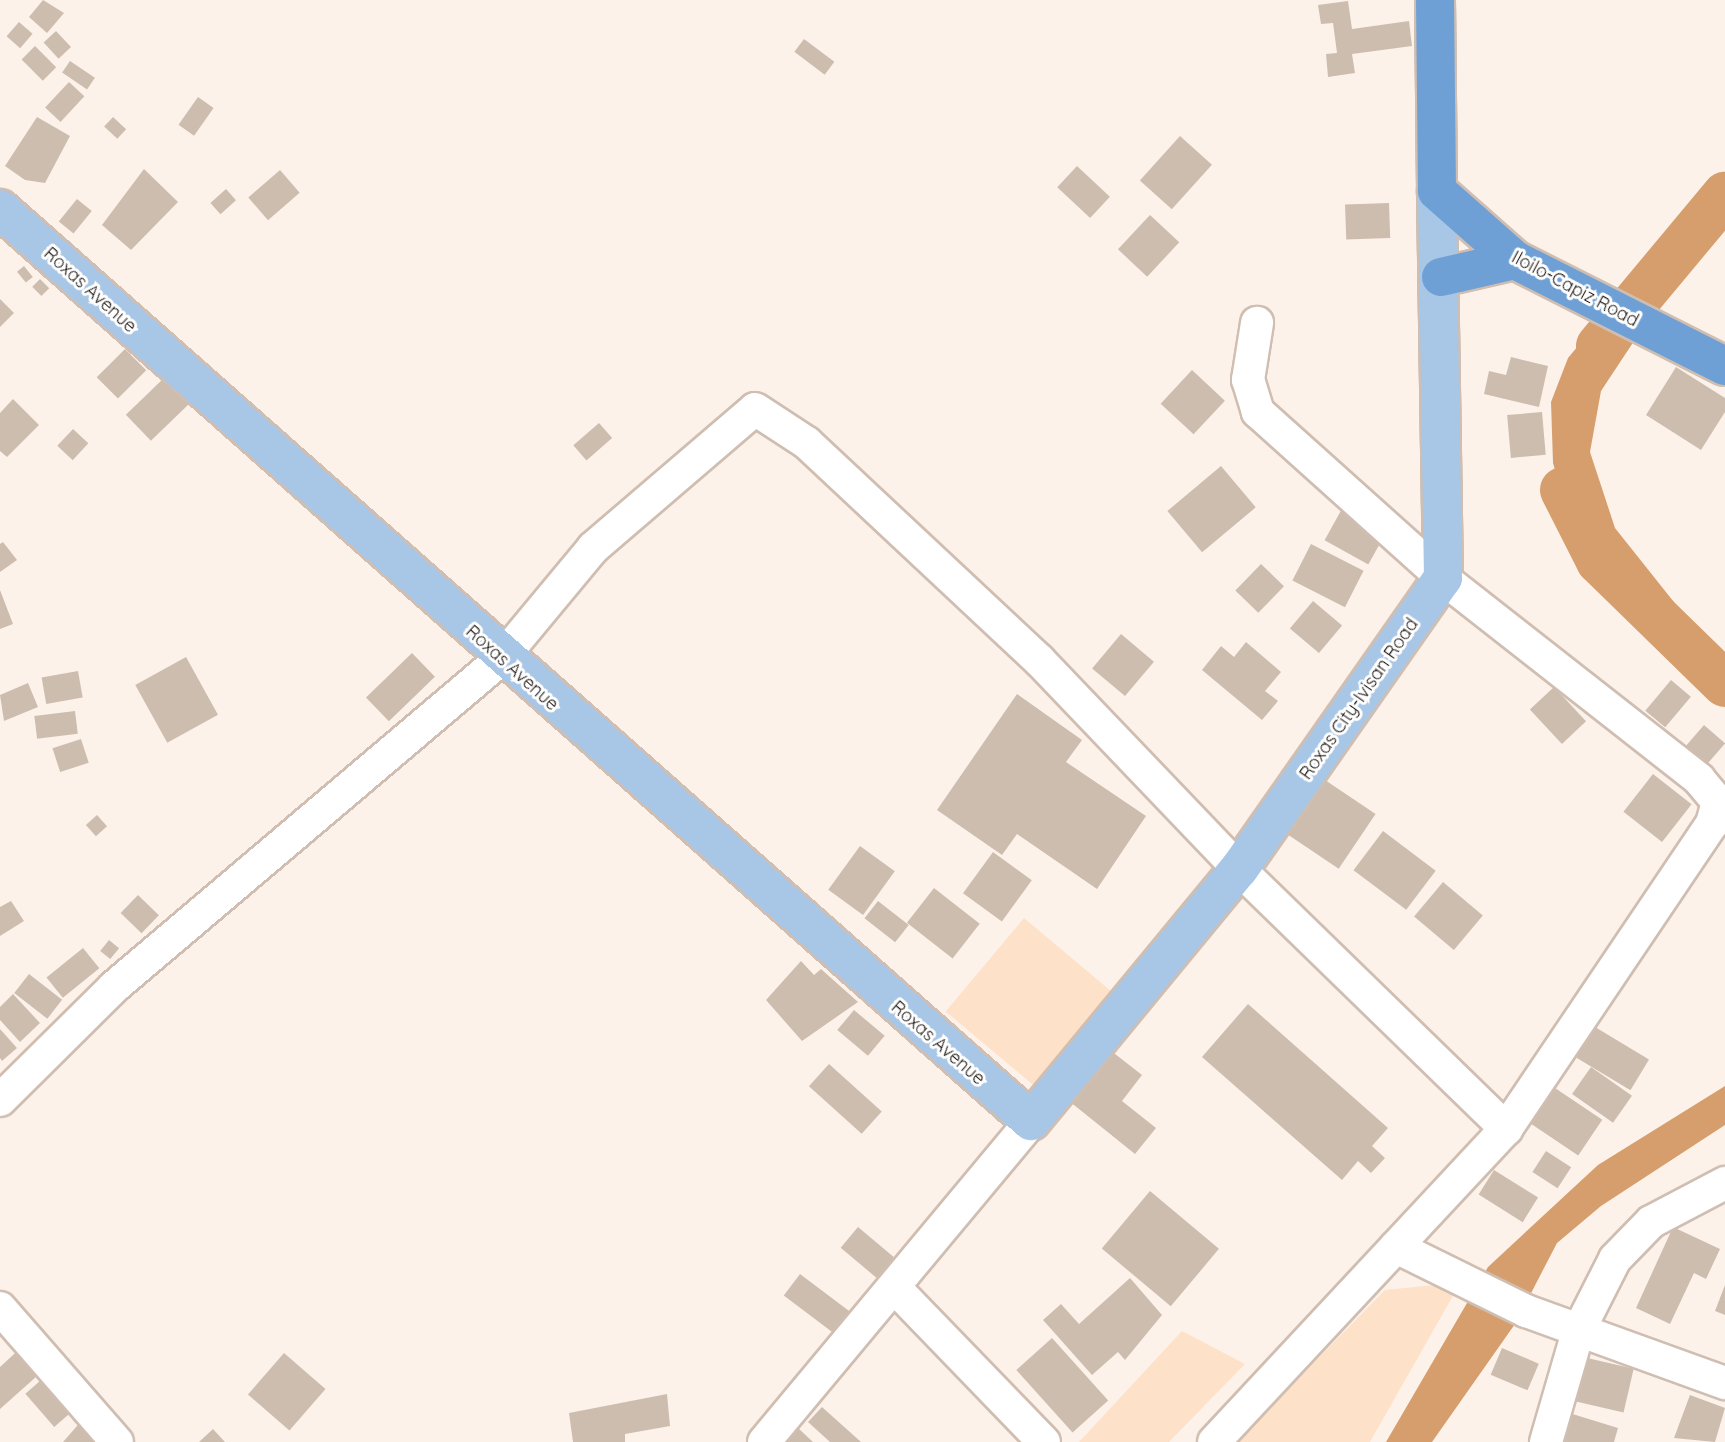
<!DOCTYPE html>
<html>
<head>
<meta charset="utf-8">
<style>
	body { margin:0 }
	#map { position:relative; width:1725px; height:1442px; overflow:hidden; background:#fdf2ea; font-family:Quicksand,sans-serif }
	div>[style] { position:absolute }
	.green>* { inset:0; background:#fee1c9; transform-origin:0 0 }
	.water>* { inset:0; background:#d69e6c }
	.river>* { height:46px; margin:-23px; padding:0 23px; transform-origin:23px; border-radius:23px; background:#d69e6c }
	.building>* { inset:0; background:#cdbdaf; transform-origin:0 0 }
	.roads { filter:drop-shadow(2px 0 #cfbeb1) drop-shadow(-2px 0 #cfbeb1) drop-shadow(0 2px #cfbeb1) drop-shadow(0 -2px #cfbeb1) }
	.minor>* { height:32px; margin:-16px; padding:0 16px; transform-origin:16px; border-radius:16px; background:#fff }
	.major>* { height:38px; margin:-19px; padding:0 19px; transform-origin:19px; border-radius:19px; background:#a8c6e6 }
	.highway>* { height:38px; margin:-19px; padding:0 19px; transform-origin:19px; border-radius:19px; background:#6ea0d5 }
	span { translate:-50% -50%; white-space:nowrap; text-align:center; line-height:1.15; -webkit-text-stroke:6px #fff; paint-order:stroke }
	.street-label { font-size:18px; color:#211b16 }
</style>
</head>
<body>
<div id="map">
	<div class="green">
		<div style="left:1024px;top:918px;width:124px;height:122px;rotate:40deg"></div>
		<div style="clip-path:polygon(1434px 1285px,1454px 1294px,1370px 1442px,1236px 1442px,1385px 1290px)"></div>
		<div style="clip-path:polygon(1182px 1331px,1245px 1364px,1169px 1442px,1079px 1442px)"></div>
	</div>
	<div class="water">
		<div style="clip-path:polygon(1603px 316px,1640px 332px,1601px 391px,1590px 452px,1615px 528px,1685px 616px,1725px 656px,1725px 699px,1643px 613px,1568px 515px,1553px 463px,1551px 402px,1568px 358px)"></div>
		<div style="clip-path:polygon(1725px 1086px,1725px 1125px,1601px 1206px,1557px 1243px,1515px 1324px,1432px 1442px,1386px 1442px,1488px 1267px,1598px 1165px)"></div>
	</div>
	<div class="river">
		<div style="left:1599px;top:346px;width:197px;rotate:-50.2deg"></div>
		<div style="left:1563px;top:490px;width:80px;rotate:63.1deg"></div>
		<div style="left:1599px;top:561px;width:176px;rotate:44.3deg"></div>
	</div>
	<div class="building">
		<div style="clip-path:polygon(43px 0,64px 13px,47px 33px,29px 17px)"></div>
		<div style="clip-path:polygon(1348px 1px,1352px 29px,1409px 21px,1412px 46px,1352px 54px,1355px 73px,1328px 77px,1326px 54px,1337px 53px,1333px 23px,1321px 24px,1318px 5px)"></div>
		<div style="left:19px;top:22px;width:18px;height:19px;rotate:41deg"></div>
		<div style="left:56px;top:31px;width:22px;height:17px;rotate:47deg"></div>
		<div style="left:804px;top:39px;width:38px;height:16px;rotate:37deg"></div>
		<div style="left:35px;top:46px;width:30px;height:19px;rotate:45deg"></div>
		<div style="left:70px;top:61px;width:30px;height:14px;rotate:34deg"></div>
		<div style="left:69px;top:82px;width:21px;height:35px;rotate:43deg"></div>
		<div style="left:198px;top:97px;width:19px;height:34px;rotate:35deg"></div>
		<div style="clip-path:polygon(37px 117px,70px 136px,45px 183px,25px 180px,5px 166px)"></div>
		<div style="left:113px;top:117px;width:18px;height:13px;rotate:43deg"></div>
		<div style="left:1180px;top:136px;width:43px;height:60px;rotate:42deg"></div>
		<div style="left:1077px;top:166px;width:45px;height:29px;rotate:43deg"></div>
		<div style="clip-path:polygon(144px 169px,178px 202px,131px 250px,102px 225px)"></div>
		<div style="left:280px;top:170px;width:30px;height:42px;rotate:49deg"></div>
		<div style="left:226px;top:189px;width:15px;height:21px;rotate:48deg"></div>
		<div style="left:77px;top:199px;width:19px;height:29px;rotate:39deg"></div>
		<div style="left:1389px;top:203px;width:35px;height:44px;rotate:88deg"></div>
		<div style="left:1150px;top:215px;width:40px;height:47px;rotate:43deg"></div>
		<div style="left:24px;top:266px;width:14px;height:9px;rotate:51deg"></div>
		<div style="left:40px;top:279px;width:13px;height:11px;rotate:45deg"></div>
		<div style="clip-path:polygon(0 299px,14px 313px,0 327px)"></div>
		<div style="left:125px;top:349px;width:30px;height:40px;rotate:45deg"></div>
		<div style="clip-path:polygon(1511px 357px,1548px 366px,1539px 407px,1484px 394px,1489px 371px,1506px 375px)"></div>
		<div style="clip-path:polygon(1676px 367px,1725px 398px,1725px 412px,1701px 450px,1646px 415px)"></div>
		<div style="left:1192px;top:370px;width:45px;height:46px;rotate:43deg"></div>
		<div style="left:164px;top:378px;width:36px;height:53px;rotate:46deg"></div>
		<div style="clip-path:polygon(13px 399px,39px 425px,7px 457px,0 451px,0 413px)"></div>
		<div style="left:1542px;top:412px;width:43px;height:35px;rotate:85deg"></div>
		<div style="left:599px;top:423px;width:20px;height:34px;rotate:49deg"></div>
		<div style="left:73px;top:429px;width:21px;height:23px;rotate:43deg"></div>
		<div style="left:1221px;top:466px;width:54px;height:70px;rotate:50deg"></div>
		<div style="left:1343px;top:507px;width:50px;height:38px;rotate:29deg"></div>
		<div style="clip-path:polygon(3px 542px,17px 560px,0 572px,0 544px)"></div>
		<div style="left:1311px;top:544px;width:59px;height:41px;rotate:27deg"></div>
		<div style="left:1261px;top:564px;width:32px;height:37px;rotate:44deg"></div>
		<div style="clip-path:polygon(0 590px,13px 624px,0 629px)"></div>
		<div style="left:1313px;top:601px;width:38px;height:36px;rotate:40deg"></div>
		<div style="left:1121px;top:634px;width:43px;height:45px;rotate:40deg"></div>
		<div style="clip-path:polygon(1246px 642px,1281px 672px,1265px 691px,1278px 701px,1262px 720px,1202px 670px,1221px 646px,1234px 657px)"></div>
		<div style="left:412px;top:653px;width:33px;height:64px;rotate:46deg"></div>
		<div style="left:186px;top:657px;width:66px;height:58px;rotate:61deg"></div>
		<div style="left:78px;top:671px;width:27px;height:37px;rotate:80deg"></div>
		<div style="left:1671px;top:680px;width:26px;height:40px;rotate:40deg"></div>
		<div style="clip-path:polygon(28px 683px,38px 707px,4px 721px,0 695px)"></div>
		<div style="left:1554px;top:687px;width:47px;height:33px;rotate:47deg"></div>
		<div style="clip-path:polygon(1017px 694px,1082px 740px,1066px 762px,1146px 816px,1097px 889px,1017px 834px,1002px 855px,937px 810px)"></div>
		<div style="left:75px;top:711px;width:23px;height:41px;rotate:83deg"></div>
		<div style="left:1704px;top:725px;width:28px;height:31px;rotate:41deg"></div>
		<div style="left:81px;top:739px;width:25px;height:30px;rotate:72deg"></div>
		<div style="left:1653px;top:774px;width:49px;height:48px;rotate:38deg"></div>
		<div style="left:1325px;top:780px;width:61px;height:66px;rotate:34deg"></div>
		<div style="left:97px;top:815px;width:15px;height:15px;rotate:48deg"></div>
		<div style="left:1383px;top:831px;width:66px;height:49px;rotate:37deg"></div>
		<div style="left:860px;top:846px;width:43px;height:54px;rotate:36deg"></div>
		<div style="left:993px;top:852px;width:48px;height:51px;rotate:36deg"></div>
		<div style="left:1443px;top:882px;width:52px;height:45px;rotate:40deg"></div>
		<div style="left:934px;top:888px;width:58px;height:44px;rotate:38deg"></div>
		<div style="left:138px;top:895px;width:29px;height:25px;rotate:44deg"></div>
		<div style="clip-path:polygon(11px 901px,24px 921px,0 936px,0 907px)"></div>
		<div style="left:878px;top:901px;width:39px;height:22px;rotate:38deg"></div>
		<div style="left:109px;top:940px;width:13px;height:14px;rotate:39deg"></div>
		<div style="left:83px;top:948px;width:26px;height:47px;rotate:51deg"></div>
		<div style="clip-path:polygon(801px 961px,814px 975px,821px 969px,858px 1002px,802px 1041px,766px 1000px)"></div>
		<div style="left:29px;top:974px;width:42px;height:24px;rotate:38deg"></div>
		<div style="clip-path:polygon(13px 994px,40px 1023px,20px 1042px,0 1020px,0 1007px)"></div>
		<div style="clip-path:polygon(1248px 1004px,1388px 1128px,1372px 1146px,1385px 1158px,1371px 1173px,1358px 1161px,1342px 1180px,1202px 1057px)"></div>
		<div style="left:854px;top:1010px;width:40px;height:26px;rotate:40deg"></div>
		<div style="left:1595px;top:1027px;width:63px;height:36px;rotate:31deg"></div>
		<div style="clip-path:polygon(0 1029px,17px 1048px,2px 1061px,0 1058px)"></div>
		<div style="clip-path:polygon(1110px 1050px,1142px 1075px,1122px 1101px,1156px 1128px,1135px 1154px,1069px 1101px)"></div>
		<div style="left:829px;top:1064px;width:71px;height:30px;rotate:42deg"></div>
		<div style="left:1591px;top:1067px;width:50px;height:33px;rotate:35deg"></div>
		<div style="left:1555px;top:1088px;width:57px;height:43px;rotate:34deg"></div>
		<div style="left:1546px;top:1151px;width:30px;height:25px;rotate:33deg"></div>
		<div style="left:1494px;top:1170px;width:52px;height:29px;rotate:32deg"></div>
		<div style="left:1150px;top:1191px;width:90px;height:75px;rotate:40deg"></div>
		<div style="left:858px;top:1227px;width:47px;height:27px;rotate:40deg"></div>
		<div style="clip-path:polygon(1673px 1227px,1720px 1249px,1706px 1279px,1694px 1273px,1670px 1324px,1636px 1308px)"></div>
		<div style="left:800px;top:1274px;width:71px;height:27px;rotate:37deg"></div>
		<div style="clip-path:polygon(1130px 1278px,1162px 1315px,1125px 1360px,1118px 1352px,1092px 1375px,1043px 1320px,1061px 1304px,1079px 1324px)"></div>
		<div style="clip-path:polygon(1725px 1285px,1725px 1315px,1715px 1311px)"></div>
		<div style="left:1052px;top:1338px;width:84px;height:48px;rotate:48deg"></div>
		<div style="clip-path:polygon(25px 1344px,46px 1368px,0 1409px,0 1367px)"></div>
		<div style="left:1502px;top:1348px;width:40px;height:29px;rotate:23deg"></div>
		<div style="left:284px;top:1353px;width:55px;height:55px;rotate:41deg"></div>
		<div style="left:1583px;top:1357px;width:52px;height:45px;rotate:13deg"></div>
		<div style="left:48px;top:1374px;width:44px;height:30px;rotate:49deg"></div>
		<div style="clip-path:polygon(667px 1394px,670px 1426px,625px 1434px,625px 1442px,573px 1442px,569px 1413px)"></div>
		<div style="clip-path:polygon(1690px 1395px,1725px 1408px,1715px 1442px,1674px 1438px)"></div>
		<div style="clip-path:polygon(822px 1407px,861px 1442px,830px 1442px,808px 1422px)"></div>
		<div style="clip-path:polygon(1566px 1412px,1618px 1428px,1614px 1442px,1557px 1442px)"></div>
		<div style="clip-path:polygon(84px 1418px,106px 1442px,63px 1442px)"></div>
		<div style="clip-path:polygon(797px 1427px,813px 1442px,785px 1442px)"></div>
		<div style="clip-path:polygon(213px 1429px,225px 1442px,199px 1442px)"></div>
	</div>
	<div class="roads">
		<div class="minor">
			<div style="left:0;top:1100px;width:161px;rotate:-44.7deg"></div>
			<div style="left:114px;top:987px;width:507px;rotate:-40.28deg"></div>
			<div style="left:501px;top:659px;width:144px;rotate:-50.3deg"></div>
			<div style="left:593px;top:548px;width:213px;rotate:-40.6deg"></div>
			<div style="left:755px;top:409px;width:62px;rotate:33.2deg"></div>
			<div style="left:807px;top:443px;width:318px;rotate:43.1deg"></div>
			<div style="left:1039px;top:660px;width:289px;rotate:46.3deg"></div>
			<div style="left:1239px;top:869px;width:373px;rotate:44.2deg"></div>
			<div style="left:1396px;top:1247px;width:145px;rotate:26.2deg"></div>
			<div style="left:1526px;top:1311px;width:212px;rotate:19.9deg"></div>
			<div style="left:896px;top:1289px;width:213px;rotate:46deg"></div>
			<div style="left:0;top:1308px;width:178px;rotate:48.9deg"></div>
			<div style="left:764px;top:1442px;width:418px;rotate:-50.2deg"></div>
			<div style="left:1214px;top:1442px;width:428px;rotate:-47deg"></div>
			<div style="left:1506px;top:1129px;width:368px;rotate:-56deg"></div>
			<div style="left:1712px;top:824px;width:23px;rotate:-75deg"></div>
			<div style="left:1718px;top:802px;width:30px;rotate:-130deg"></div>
			<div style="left:1699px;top:779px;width:325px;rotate:-141.9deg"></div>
			<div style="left:1443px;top:578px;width:249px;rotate:-138.1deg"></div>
			<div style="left:1258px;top:412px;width:34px;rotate:-107deg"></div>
			<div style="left:1248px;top:380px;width:58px;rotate:-81deg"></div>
			<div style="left:1546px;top:1442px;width:115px;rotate:-73.8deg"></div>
			<div style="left:1578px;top:1332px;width:82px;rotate:-63.1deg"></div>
			<div style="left:1615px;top:1259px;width:52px;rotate:-45.8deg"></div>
			<div style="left:1651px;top:1222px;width:84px;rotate:-27.8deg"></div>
		</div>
		<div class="major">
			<div style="left:0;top:209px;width:1376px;rotate:41.5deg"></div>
			<div style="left:1031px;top:1121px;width:327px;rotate:-50.5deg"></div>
			<div style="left:1239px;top:869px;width:355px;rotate:-55deg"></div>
			<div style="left:1443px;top:578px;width:387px;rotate:-90.9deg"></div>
		</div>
		<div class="highway">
			<div style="left:1435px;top:0;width:191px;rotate:89.4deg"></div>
			<div style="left:1437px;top:191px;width:104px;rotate:41.5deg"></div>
			<div style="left:1515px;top:260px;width:235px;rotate:26.8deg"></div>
			<div style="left:1441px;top:277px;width:76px;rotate:-12.9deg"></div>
		</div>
	</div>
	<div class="street-label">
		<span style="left:1575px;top:289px;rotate:28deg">Iloilo-Capiz Road</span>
		<span style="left:90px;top:290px;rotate:42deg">Roxas Avenue</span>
		<span style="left:512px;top:668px;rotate:42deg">Roxas Avenue</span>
		<span style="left:1359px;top:699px;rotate:-55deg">Roxas City-Ivisan Road</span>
		<span style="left:938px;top:1043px;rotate:41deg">Roxas Avenue</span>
	</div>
</div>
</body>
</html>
